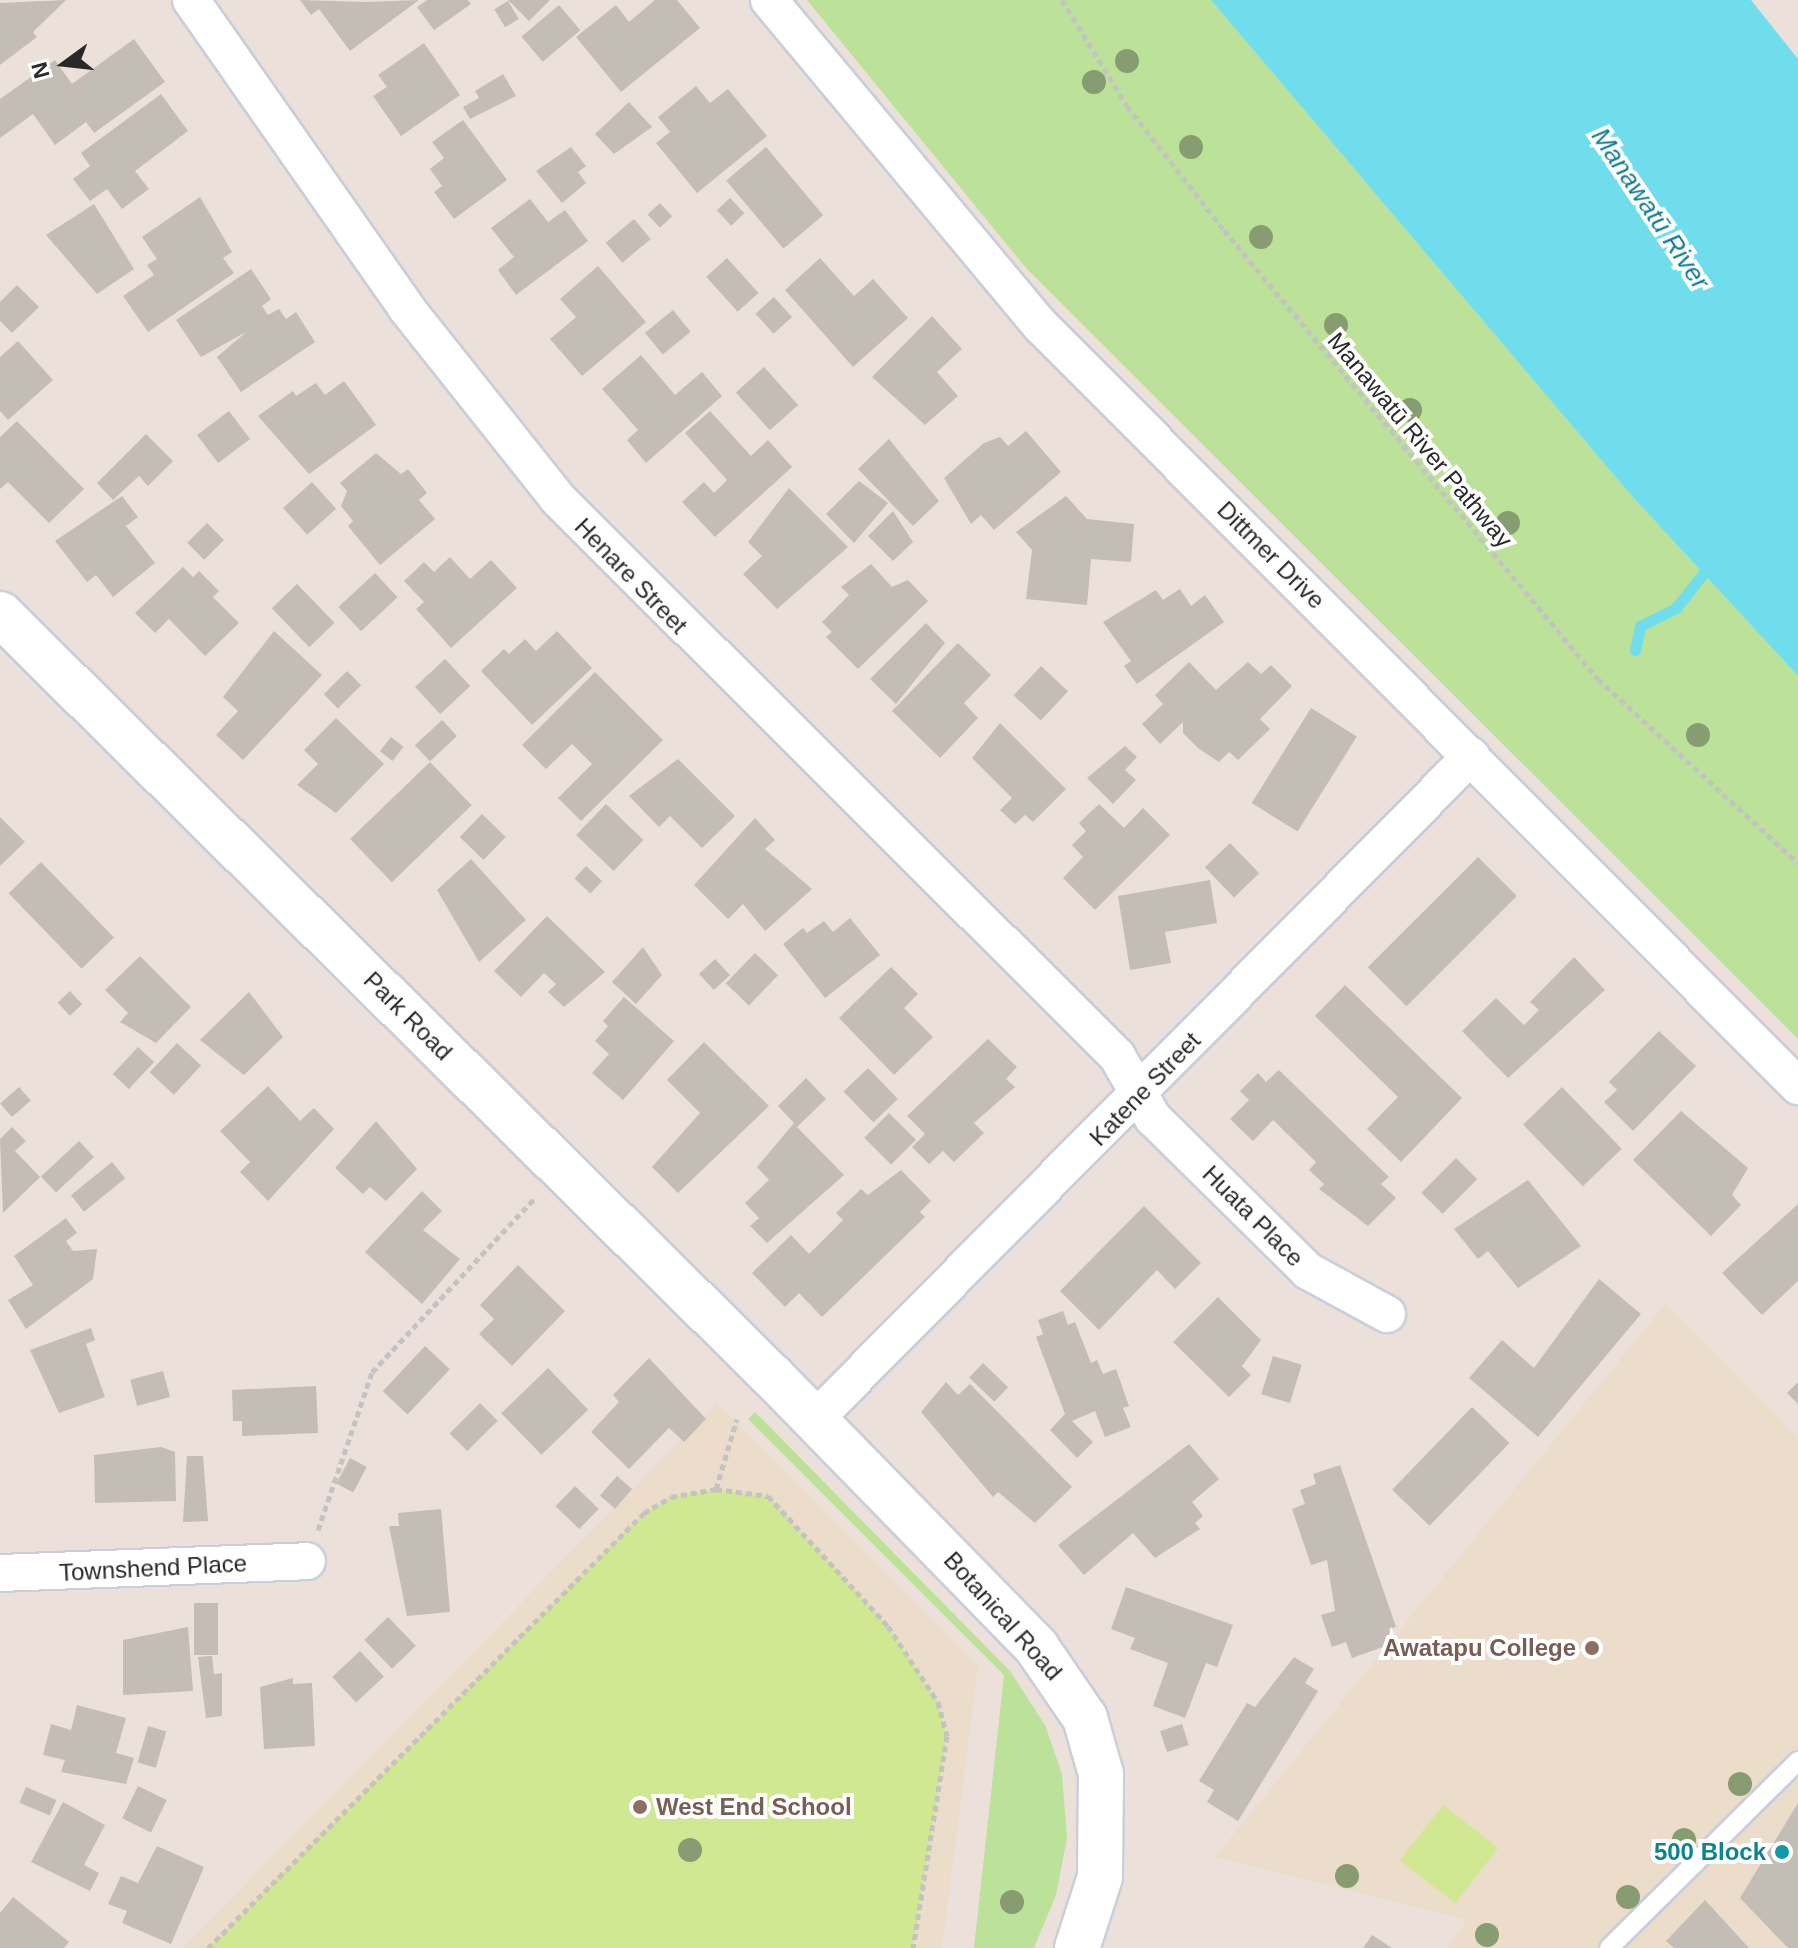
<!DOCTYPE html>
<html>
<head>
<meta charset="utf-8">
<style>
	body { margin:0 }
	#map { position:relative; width:1798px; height:1948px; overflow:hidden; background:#ebe1da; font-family:Arial,sans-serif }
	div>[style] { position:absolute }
	.education>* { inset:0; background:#ecdcca }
	.green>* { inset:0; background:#bce198 }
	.pitch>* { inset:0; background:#d1e893; transform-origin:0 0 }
	.water>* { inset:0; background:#6fddeb }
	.stream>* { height:11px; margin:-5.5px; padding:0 5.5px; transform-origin:5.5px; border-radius:5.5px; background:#6fddeb }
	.building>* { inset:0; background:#c3bdb6; transform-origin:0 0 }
	.path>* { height:5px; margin-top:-2.5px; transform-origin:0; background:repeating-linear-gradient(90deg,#c3c3c3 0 6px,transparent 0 10px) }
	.roads { filter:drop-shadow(2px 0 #c9cfda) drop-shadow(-2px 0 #c9cfda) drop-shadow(0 2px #c9cfda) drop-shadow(0 -2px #c9cfda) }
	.service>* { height:18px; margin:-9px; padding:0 9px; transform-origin:9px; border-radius:9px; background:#fff }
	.minor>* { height:36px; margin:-18px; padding:0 18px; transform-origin:18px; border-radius:18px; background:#fff }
	.secondary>* { height:44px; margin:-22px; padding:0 22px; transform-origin:22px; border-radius:22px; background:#fff }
	.trees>* { width:24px; height:24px; margin:-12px; border-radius:50%; background:#879c71 }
	.dots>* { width:22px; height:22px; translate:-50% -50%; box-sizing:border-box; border:4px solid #fff; border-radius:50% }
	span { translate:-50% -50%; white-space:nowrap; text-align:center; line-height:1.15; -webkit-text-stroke:8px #fff; paint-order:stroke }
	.street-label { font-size:24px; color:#292929 }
	.education-label { font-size:24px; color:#785e54; font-weight:700 }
	.right { translate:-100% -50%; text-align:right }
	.left { translate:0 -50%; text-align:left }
	.culture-label { font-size:24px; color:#0d838f; font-weight:700 }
	.water-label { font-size:26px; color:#107c95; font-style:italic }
	.north { position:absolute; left:24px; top:24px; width:80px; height:80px; -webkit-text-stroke:6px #fff; paint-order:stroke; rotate:255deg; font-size:22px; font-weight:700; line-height:32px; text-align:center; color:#292929 }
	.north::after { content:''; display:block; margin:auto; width:28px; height:36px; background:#292929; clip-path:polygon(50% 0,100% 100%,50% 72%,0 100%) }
</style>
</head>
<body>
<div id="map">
	<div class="education">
		<div style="clip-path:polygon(1666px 1303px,1798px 1438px,1798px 1948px,1448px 1948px,1467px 1919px,1215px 1857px)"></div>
		<div style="clip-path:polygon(717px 1403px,978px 1666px,942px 1948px,183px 1948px)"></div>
	</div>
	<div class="green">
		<div style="clip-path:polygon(807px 0,1211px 0,1631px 495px,1798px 676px,1798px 1039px,1026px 268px)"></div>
		<div style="clip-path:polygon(755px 1412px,1010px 1671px,1045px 1725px,1062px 1774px,1067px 1838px,1056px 1895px,1034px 1948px,974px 1948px,1004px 1675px,748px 1419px)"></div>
	</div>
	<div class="pitch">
		<div style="clip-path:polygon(716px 1489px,768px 1496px,888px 1626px,938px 1702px,947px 1736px,913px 1948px,208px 1948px,644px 1513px,671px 1497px)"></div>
		<div style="left:1443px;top:1805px;width:70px;height:70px;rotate:38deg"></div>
	</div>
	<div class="water">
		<div style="clip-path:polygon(1211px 0,1751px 0,1798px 59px,1798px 676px,1631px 495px)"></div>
	</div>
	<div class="stream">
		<div style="left:1635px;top:650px;width:25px;rotate:-78deg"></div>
		<div style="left:1640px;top:626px;width:40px;rotate:-26.6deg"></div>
		<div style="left:1676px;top:608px;width:58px;rotate:-52deg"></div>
	</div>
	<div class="building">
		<div style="clip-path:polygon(66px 0,33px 32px,37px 37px,0 65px,0 3px)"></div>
		<div style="clip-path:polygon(300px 0,366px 2px,419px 0,350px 51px,319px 9px,311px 15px)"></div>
		<div style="clip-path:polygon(427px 0,468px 0,471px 4px,434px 30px,417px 7px)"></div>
		<div style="clip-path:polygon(508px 0,550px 0,529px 21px)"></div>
		<div style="clip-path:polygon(655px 0,677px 0,700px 28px,621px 92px,576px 37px,616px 5px,629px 22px)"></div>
		<div style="left:508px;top:1px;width:21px;height:16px;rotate:59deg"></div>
		<div style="left:559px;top:5px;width:33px;height:49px;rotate:50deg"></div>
		<div style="clip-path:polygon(134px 39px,165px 82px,94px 133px,86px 122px,55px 145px,33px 114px,0 138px,0 99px,55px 60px,72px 84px)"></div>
		<div style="clip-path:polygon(424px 43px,460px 95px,401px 136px,373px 96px,387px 87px,378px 75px)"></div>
		<div style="clip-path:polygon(503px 74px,516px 96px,470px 119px,463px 107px,479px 98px,475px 91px)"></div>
		<div style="clip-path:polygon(696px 86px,710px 103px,728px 89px,767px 136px,697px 193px,656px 143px,670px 132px,658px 117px)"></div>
		<div style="clip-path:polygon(161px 94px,188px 131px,135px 171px,149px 189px,122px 209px,107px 189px,90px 201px,73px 179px,90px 166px,81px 153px)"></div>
		<div style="clip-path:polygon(629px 102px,652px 127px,614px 154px,595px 134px)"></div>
		<div style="clip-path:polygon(463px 120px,507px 180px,454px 219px,434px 192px,442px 186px,430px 169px,444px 158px,432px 142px)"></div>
		<div style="clip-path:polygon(571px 147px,586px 166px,578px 172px,586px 183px,562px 203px,536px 171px)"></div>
		<div style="left:766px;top:147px;width:89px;height:52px;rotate:50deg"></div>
		<div style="clip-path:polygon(200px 197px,232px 252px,223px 258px,234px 273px,148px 332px,123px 296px,154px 275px,147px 265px,157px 259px,142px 237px)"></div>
		<div style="left:730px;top:198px;width:21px;height:18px;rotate:47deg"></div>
		<div style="clip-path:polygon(530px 199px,548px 222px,565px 210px,588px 241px,516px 295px,498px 270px,514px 257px,491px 228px)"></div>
		<div style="left:660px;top:203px;width:18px;height:17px;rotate:47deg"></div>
		<div style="clip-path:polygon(94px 204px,134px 269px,97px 294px,46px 235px)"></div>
		<div style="left:634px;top:219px;width:26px;height:37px;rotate:50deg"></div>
		<div style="left:727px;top:258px;width:47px;height:28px;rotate:48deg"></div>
		<div style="clip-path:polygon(820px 258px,854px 296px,873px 279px,908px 318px,853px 367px,785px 290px)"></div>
		<div style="clip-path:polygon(598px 266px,646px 322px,582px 376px,550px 339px,576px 317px,560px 299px)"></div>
		<div style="clip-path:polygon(251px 269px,271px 299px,262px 306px,268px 315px,279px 309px,286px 319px,296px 312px,315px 342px,241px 392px,217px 357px,246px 332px,201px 357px,176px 320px)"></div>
		<div style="clip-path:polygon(17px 285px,39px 307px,12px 333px,0 321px,0 302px)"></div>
		<div style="left:774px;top:297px;width:27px;height:25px;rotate:48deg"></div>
		<div style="left:673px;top:310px;width:28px;height:36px;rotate:51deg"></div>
		<div style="clip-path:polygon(932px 316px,962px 349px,937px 372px,958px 396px,925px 425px,872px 377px)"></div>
		<div style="clip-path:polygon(18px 341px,53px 380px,8px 420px,0 411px,0 357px)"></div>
		<div style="clip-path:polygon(641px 355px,675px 395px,702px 372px,722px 396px,646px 463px,627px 440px,638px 430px,602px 389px)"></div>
		<div style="left:764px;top:367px;width:51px;height:38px;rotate:48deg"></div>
		<div style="clip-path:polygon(344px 381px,376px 425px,309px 474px,258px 416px,293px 391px,296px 396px,316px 383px,325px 395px)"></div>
		<div style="left:229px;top:411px;width:35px;height:40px;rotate:53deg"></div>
		<div style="clip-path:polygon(710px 411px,751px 456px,768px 440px,792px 467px,715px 537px,682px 502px,704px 482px,714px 493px,727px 480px,685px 433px)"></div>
		<div style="clip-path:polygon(17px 421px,84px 489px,49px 523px,8px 482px,0 489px,0 437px)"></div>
		<div style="clip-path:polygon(1026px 431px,1061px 472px,994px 530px,981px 515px,971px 524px,944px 478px,984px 443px,1000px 437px,1008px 446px)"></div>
		<div style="clip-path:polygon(146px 434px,173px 461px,148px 486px,139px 476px,113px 500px,97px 483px)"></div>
		<div style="clip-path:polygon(889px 439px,939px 501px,913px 526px,858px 469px)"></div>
		<div style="clip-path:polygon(376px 453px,401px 474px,408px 469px,427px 493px,419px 500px,435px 519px,380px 565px,348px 526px,353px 521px,341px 506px,347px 491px,340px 483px)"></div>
		<div style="clip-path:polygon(859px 481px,888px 503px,854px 543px,826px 514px)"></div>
		<div style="left:312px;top:482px;width:36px;height:39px;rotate:48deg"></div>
		<div style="clip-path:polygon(789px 488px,848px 547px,777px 609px,743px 574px,762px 556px,748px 542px)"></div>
		<div style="clip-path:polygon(122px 496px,138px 517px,126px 526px,155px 563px,113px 597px,96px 575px,87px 582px,55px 541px)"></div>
		<div style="clip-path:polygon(1066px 496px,1087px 519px,1134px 524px,1131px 562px,1091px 559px,1087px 605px,1026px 599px,1032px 550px,1016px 532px)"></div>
		<div style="clip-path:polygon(893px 511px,913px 542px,893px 561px,868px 536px)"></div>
		<div style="left:207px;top:523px;width:24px;height:28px;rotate:45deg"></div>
		<div style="clip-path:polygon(450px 557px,470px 579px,491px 560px,517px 588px,451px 648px,416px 609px,424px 602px,404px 581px,424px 562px,434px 572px)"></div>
		<div style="clip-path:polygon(871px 564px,892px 587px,908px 580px,928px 601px,858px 669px,826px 637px,832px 632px,822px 622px,849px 595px,841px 587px)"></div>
		<div style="clip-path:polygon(183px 567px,193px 577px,199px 571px,219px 591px,213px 597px,239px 623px,205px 656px,169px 619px,155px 633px,135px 613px)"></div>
		<div style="left:375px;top:573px;width:33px;height:50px;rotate:47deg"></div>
		<div style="left:297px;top:584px;width:54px;height:35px;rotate:46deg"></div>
		<div style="clip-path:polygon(1180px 589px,1191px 606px,1205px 595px,1224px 622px,1137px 684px,1124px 666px,1131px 661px,1103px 622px,1156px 590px,1163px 600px)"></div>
		<div style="clip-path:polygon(926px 623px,945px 643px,896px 704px,870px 679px)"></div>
		<div style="clip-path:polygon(274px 631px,322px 675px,243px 760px,216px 735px,238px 711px,223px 697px)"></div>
		<div style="clip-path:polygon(557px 631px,592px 668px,532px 725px,481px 671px,504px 649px,509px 654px,525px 639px,536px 651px)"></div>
		<div style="clip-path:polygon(958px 643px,991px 675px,964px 703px,978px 718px,940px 758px,892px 711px)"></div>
		<div style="left:445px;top:659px;width:37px;height:41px;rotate:47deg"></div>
		<div style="clip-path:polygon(1189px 662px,1216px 690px,1248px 662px,1261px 674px,1271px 665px,1292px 686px,1260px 719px,1270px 729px,1238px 760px,1229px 752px,1219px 762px,1199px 749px,1183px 733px,1183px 722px,1160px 744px,1142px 724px,1163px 704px,1155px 695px)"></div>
		<div style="left:1041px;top:666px;width:37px;height:40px;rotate:43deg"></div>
		<div style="left:347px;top:671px;width:20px;height:33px;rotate:45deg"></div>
		<div style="clip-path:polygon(595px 672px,663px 740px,581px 821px,558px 798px,592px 764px,572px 744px,546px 769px,522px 745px)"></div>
		<div style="left:1311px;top:708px;width:54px;height:112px;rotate:32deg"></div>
		<div style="clip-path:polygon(336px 718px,384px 764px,336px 813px,297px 785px,318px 764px,304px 750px)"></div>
		<div style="left:442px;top:720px;width:22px;height:37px;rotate:47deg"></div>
		<div style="clip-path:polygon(1000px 723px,1066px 789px,1033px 822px,1025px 815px,1015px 824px,1000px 810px,1012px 798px,972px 758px)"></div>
		<div style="left:391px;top:737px;width:16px;height:18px;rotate:38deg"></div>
		<div style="clip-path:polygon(1125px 746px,1137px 757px,1125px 770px,1136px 780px,1113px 804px,1087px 778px)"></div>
		<div style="clip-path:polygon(678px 759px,735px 816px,702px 848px,670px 816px,659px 827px,629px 796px)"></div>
		<div style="left:430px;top:762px;width:60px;height:111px;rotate:46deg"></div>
		<div style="left:606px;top:804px;width:52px;height:43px;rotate:44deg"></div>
		<div style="clip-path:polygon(1099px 804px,1124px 828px,1143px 808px,1170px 835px,1095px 910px,1063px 878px,1083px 857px,1072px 845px,1086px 831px,1079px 823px)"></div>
		<div style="left:482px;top:814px;width:33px;height:32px;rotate:44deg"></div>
		<div style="clip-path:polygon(0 817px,25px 842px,0 866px)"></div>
		<div style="clip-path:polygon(755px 818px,775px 840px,765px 849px,812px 889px,765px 931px,743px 904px,728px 919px,694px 885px)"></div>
		<div style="left:1230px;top:843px;width:42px;height:35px;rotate:46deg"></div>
		<div style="left:1478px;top:857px;width:55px;height:156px;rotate:45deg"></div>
		<div style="clip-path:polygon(471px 859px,526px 920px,479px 962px,437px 890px)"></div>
		<div style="left:41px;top:862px;width:105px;height:45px;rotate:46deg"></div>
		<div style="left:586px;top:866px;width:22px;height:17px;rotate:43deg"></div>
		<div style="clip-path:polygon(1210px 880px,1217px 923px,1165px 932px,1171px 963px,1130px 970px,1118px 896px)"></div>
		<div style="clip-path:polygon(547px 916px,605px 972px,564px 1007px,548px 992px,556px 984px,544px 973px,521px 997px,494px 971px)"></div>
		<div style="clip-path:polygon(850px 918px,880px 955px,825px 998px,783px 944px,803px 928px,807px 933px,824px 921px,833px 932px)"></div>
		<div style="clip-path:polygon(643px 947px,662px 975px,636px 1004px,612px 982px)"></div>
		<div style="left:755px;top:953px;width:32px;height:42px;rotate:44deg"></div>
		<div style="clip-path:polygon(140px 956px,191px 1007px,156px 1043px,120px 1022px,128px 1013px,105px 990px)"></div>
		<div style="clip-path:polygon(1574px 957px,1605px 990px,1508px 1078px,1462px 1031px,1496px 998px,1524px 1025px,1539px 1010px,1530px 1002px)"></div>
		<div style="left:715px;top:959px;width:22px;height:22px;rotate:47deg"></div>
		<div style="clip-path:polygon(891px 967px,918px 994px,904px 1008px,933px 1037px,894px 1075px,839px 1018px)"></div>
		<div style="clip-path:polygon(1345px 985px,1462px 1098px,1401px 1162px,1367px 1129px,1398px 1097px,1315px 1016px)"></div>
		<div style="left:70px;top:991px;width:18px;height:17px;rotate:47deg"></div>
		<div style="clip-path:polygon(249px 992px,283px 1037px,244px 1075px,200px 1040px)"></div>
		<div style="clip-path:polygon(624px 997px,674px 1041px,623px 1100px,592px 1073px,609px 1054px,595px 1041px,608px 1026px,603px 1021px)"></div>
		<div style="clip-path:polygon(1659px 1031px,1696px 1066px,1633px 1131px,1604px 1102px,1617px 1090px,1609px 1082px)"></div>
		<div style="clip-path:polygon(988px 1039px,1017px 1067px,1006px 1079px,1015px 1087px,974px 1123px,984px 1133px,954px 1162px,943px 1151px,929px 1164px,912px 1147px,925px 1134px,907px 1116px)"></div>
		<div style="clip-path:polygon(704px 1042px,769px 1106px,678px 1193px,652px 1167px,700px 1113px,667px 1080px)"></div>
		<div style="left:177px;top:1043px;width:33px;height:40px;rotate:43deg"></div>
		<div style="left:138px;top:1047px;width:22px;height:37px;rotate:43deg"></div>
		<div style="left:868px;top:1068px;width:43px;height:34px;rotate:46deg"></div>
		<div style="clip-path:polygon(1279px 1070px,1389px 1177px,1381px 1184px,1396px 1198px,1368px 1226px,1319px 1189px,1324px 1184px,1309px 1170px,1316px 1162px,1273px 1120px,1253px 1141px,1230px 1119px,1249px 1100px,1240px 1091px,1258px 1073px,1266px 1082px)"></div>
		<div style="clip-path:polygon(806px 1078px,826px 1099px,797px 1127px,844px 1175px,767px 1243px,750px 1226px,759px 1218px,745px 1203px,769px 1180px,757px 1167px,794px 1123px,778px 1106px)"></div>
		<div style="clip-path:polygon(268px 1086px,300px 1121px,314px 1108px,334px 1129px,268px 1201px,240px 1172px,250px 1162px,220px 1131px)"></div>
		<div style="left:19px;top:1087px;width:18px;height:25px;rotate:49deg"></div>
		<div style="left:1562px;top:1087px;width:86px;height:54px;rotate:46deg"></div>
		<div style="clip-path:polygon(1681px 1111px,1748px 1168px,1732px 1195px,1741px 1205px,1711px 1236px,1633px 1160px)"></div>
		<div style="left:889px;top:1113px;width:38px;height:35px;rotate:45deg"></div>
		<div style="clip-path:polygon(376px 1121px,417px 1169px,386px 1201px,370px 1187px,363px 1194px,335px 1168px)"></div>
		<div style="clip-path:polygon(12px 1127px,26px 1141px,15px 1151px,40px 1177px,3px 1213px,0 1139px)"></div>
		<div style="left:79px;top:1141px;width:22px;height:52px;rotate:47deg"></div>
		<div style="left:1456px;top:1158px;width:30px;height:49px;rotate:45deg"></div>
		<div style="left:112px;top:1162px;width:21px;height:53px;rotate:51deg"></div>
		<div style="clip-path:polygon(901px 1170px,931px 1201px,920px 1212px,925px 1217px,822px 1317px,799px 1293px,785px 1307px,752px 1273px,791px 1235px,809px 1254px,843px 1220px,836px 1213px,861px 1189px,868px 1195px)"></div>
		<div style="clip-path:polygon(1528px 1180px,1581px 1246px,1518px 1288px,1488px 1251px,1478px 1259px,1454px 1229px)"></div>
		<div style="clip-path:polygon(422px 1191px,442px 1211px,423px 1230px,460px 1259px,422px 1304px,365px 1252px)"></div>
		<div style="clip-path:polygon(1798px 1204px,1798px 1281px,1762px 1315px,1722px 1273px)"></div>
		<div style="clip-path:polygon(1144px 1206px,1201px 1263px,1175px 1289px,1157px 1270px,1099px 1330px,1060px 1291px)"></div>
		<div style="clip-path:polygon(66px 1218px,77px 1233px,66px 1241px,73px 1251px,97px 1249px,93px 1279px,26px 1329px,8px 1300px,33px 1285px,14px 1256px)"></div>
		<div style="clip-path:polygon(518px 1265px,565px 1311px,512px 1366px,479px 1334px,494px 1319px,480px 1305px)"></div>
		<div style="clip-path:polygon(1599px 1279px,1641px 1314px,1538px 1437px,1469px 1378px,1502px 1340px,1534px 1368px)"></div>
		<div style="clip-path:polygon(1218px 1297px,1261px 1340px,1242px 1366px,1251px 1375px,1229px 1397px,1173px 1342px)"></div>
		<div style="clip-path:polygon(1063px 1311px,1068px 1325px,1075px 1322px,1091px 1363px,1097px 1360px,1103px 1374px,1116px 1369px,1129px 1406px,1123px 1408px,1131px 1427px,1105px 1437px,1095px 1411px,1072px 1421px,1093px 1442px,1077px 1458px,1050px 1430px,1065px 1414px,1036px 1337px,1043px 1334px,1038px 1320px)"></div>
		<div style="clip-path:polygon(91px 1328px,95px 1340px,86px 1344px,105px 1397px,59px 1413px,30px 1350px)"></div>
		<div style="left:425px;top:1346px;width:34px;height:62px;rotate:43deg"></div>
		<div style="left:1273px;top:1356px;width:30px;height:40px;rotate:17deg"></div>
		<div style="clip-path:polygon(649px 1358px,706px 1419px,684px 1442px,669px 1428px,629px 1469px,591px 1432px,619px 1402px,613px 1395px)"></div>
		<div style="left:983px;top:1363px;width:35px;height:20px;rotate:44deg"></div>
		<div style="left:548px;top:1368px;width:58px;height:65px;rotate:46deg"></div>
		<div style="left:163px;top:1371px;width:27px;height:34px;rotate:75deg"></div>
		<div style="clip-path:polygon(946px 1382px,958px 1395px,970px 1384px,1072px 1487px,1035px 1523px,998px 1492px,993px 1497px,921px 1412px)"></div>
		<div style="clip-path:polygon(1798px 1382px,1798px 1404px,1787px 1393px)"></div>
		<div style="clip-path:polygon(316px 1386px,318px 1433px,242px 1436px,242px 1421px,233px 1421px,232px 1390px)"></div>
		<div style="left:480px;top:1403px;width:25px;height:43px;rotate:45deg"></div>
		<div style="left:1472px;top:1407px;width:52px;height:115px;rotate:44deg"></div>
		<div style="clip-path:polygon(1189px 1444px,1219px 1479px,1192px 1502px,1203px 1516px,1195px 1523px,1200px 1529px,1155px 1558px,1133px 1533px,1084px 1575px,1058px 1545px)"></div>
		<div style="clip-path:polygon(161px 1447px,175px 1452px,176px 1501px,95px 1503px,94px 1455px)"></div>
		<div style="clip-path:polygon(187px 1456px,203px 1456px,208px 1521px,183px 1522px)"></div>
		<div style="left:350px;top:1458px;width:19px;height:29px;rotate:28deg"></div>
		<div style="clip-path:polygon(1340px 1465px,1396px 1627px,1389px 1629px,1394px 1643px,1352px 1658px,1346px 1642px,1332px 1647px,1321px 1615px,1335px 1611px,1327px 1560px,1311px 1565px,1292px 1509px,1305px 1504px,1300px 1490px,1316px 1484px,1313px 1474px)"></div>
		<div style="left:617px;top:1476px;width:20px;height:26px;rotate:41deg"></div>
		<div style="left:575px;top:1486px;width:33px;height:28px;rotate:44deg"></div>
		<div style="clip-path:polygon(441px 1509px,450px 1612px,407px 1616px,389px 1526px,399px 1526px,398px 1513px)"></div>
		<div style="clip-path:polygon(1126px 1587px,1233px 1625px,1217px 1667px,1206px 1663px,1185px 1718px,1153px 1706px,1168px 1663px,1130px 1649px,1135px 1638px,1111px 1629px)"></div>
		<div style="left:194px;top:1603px;width:24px;height:52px"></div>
		<div style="left:388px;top:1617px;width:40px;height:33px;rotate:46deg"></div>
		<div style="clip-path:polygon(188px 1627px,193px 1691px,123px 1695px,123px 1640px)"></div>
		<div style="left:360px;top:1651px;width:35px;height:38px;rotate:47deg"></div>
		<div style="clip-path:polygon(212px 1656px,214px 1674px,222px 1673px,222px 1716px,206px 1718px,198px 1657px)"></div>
		<div style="clip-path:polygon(1294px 1657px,1314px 1669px,1305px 1683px,1318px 1691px,1238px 1821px,1207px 1802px,1214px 1790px,1199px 1781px,1247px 1703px,1255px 1707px)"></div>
		<div style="clip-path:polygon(293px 1678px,293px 1684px,312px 1683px,315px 1746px,264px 1749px,260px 1687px)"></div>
		<div style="clip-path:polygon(77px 1705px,126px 1718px,116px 1753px,134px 1758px,126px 1784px,61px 1772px,65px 1760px,43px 1755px,51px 1724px,71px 1730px)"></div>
		<div style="left:1182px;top:1724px;width:22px;height:23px;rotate:72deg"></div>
		<div style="left:148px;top:1726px;width:19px;height:38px;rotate:16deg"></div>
		<div style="left:138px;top:1786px;width:32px;height:36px;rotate:26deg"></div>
		<div style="left:26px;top:1787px;width:33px;height:17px;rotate:23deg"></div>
		<div style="clip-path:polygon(63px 1802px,105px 1825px,84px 1865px,99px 1873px,90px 1891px,31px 1862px)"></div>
		<div style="clip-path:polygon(1798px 1803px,1798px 1948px,1788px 1948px,1740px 1898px)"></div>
		<div style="clip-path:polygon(157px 1846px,204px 1867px,171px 1944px,122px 1923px,127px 1911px,108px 1904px,121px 1876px,138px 1883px)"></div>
		<div style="clip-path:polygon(13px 1897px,69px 1942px,64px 1948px,0 1948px,0 1913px)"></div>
		<div style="clip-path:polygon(1705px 1900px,1749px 1948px,1674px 1948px,1666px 1941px)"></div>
		<div style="clip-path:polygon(1372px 1935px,1392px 1948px,1363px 1948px)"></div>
	</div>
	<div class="path">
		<div style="left:1062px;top:0;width:124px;rotate:58.5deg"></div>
		<div style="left:1127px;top:106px;width:157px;rotate:52deg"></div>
		<div style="left:1224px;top:230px;width:584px;rotate:50.21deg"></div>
		<div style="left:1598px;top:679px;width:272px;rotate:42.6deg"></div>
		<div style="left:716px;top:1489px;width:73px;rotate:-73.3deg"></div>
		<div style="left:318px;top:1530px;width:167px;rotate:-71.1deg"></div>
		<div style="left:372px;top:1372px;width:238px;rotate:-46.9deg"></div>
		<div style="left:208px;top:1948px;width:616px;rotate:-44.93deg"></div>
		<div style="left:644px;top:1513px;width:31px;rotate:-31deg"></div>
		<div style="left:671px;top:1497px;width:46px;rotate:-10.1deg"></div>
		<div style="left:716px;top:1489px;width:52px;rotate:7.7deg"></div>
		<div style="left:768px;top:1496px;width:177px;rotate:47.3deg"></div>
		<div style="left:888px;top:1626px;width:91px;rotate:56.7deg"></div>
		<div style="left:938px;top:1702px;width:35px;rotate:75deg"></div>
		<div style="left:947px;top:1736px;width:215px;rotate:99.1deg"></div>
	</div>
	<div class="roads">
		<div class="service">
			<div style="left:1609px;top:1948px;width:266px;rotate:-44.7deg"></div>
		</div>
		<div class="minor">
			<div style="left:191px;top:0;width:377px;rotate:55deg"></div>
			<div style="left:407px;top:309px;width:243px;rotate:51.5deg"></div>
			<div style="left:558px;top:499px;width:789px;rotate:44.9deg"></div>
			<div style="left:1117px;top:1056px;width:72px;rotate:59.9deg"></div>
			<div style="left:1153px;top:1118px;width:218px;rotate:44.6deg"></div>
			<div style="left:1308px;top:1271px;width:90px;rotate:28.6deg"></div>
			<div style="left:769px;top:0;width:425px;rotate:50.2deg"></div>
			<div style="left:1041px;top:326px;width:1073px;rotate:45.11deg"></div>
			<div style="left:815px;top:1419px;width:933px;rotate:-45.3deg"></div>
			<div style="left:0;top:1573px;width:307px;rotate:-2.2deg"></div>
		</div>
		<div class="secondary">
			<div style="left:0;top:614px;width:1083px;rotate:44.63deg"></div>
			<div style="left:771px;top:1375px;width:381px;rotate:45.7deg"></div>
			<div style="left:1037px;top:1648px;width:85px;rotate:55.6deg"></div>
			<div style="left:1085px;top:1718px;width:58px;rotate:74.1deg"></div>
			<div style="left:1101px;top:1774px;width:103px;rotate:90.6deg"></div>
			<div style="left:1100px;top:1877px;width:75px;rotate:107.9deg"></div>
		</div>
	</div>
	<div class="trees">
		<div style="left:1127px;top:61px"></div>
		<div style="left:1094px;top:82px"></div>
		<div style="left:1191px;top:147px"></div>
		<div style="left:1261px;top:237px"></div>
		<div style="left:1336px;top:325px"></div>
		<div style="left:1410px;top:410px"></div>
		<div style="left:1508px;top:523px"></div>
		<div style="left:1698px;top:735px"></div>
		<div style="left:1740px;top:1784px"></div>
		<div style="left:1684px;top:1840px"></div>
		<div style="left:690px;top:1850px"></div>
		<div style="left:1347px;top:1876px"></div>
		<div style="left:1628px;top:1897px"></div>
		<div style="left:1012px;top:1902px"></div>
		<div style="left:1487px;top:1935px"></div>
	</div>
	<div class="dots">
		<div style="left:1592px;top:1648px;background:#8d6e63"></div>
		<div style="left:640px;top:1807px;background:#8d6e63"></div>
		<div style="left:1782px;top:1852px;background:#0f9aa8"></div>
	</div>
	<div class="street-label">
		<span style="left:1420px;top:440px;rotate:50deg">Manawatū River Pathway</span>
		<span style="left:1271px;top:555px;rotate:45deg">Dittmer Drive</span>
		<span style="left:631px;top:576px;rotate:46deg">Henare Street</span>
		<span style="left:408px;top:1016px;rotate:45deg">Park Road</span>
		<span style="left:1145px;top:1089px;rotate:-46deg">Katene Street</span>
		<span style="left:1253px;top:1216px;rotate:45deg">Huata Place</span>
		<span style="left:153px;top:1568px;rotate:-3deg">Townshend Place</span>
		<span style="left:1003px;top:1616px;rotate:48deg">Botanical Road</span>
	</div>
	<div class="education-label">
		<span class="right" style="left:1576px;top:1648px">Awatapu College</span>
		<span class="left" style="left:656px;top:1807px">West End School</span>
	</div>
	<div class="culture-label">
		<span class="right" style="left:1766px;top:1852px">500 Block</span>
	</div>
	<div class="water-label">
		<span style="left:1650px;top:209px;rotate:56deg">Manawatū River</span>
	</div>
	<div class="north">N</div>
</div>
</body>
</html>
